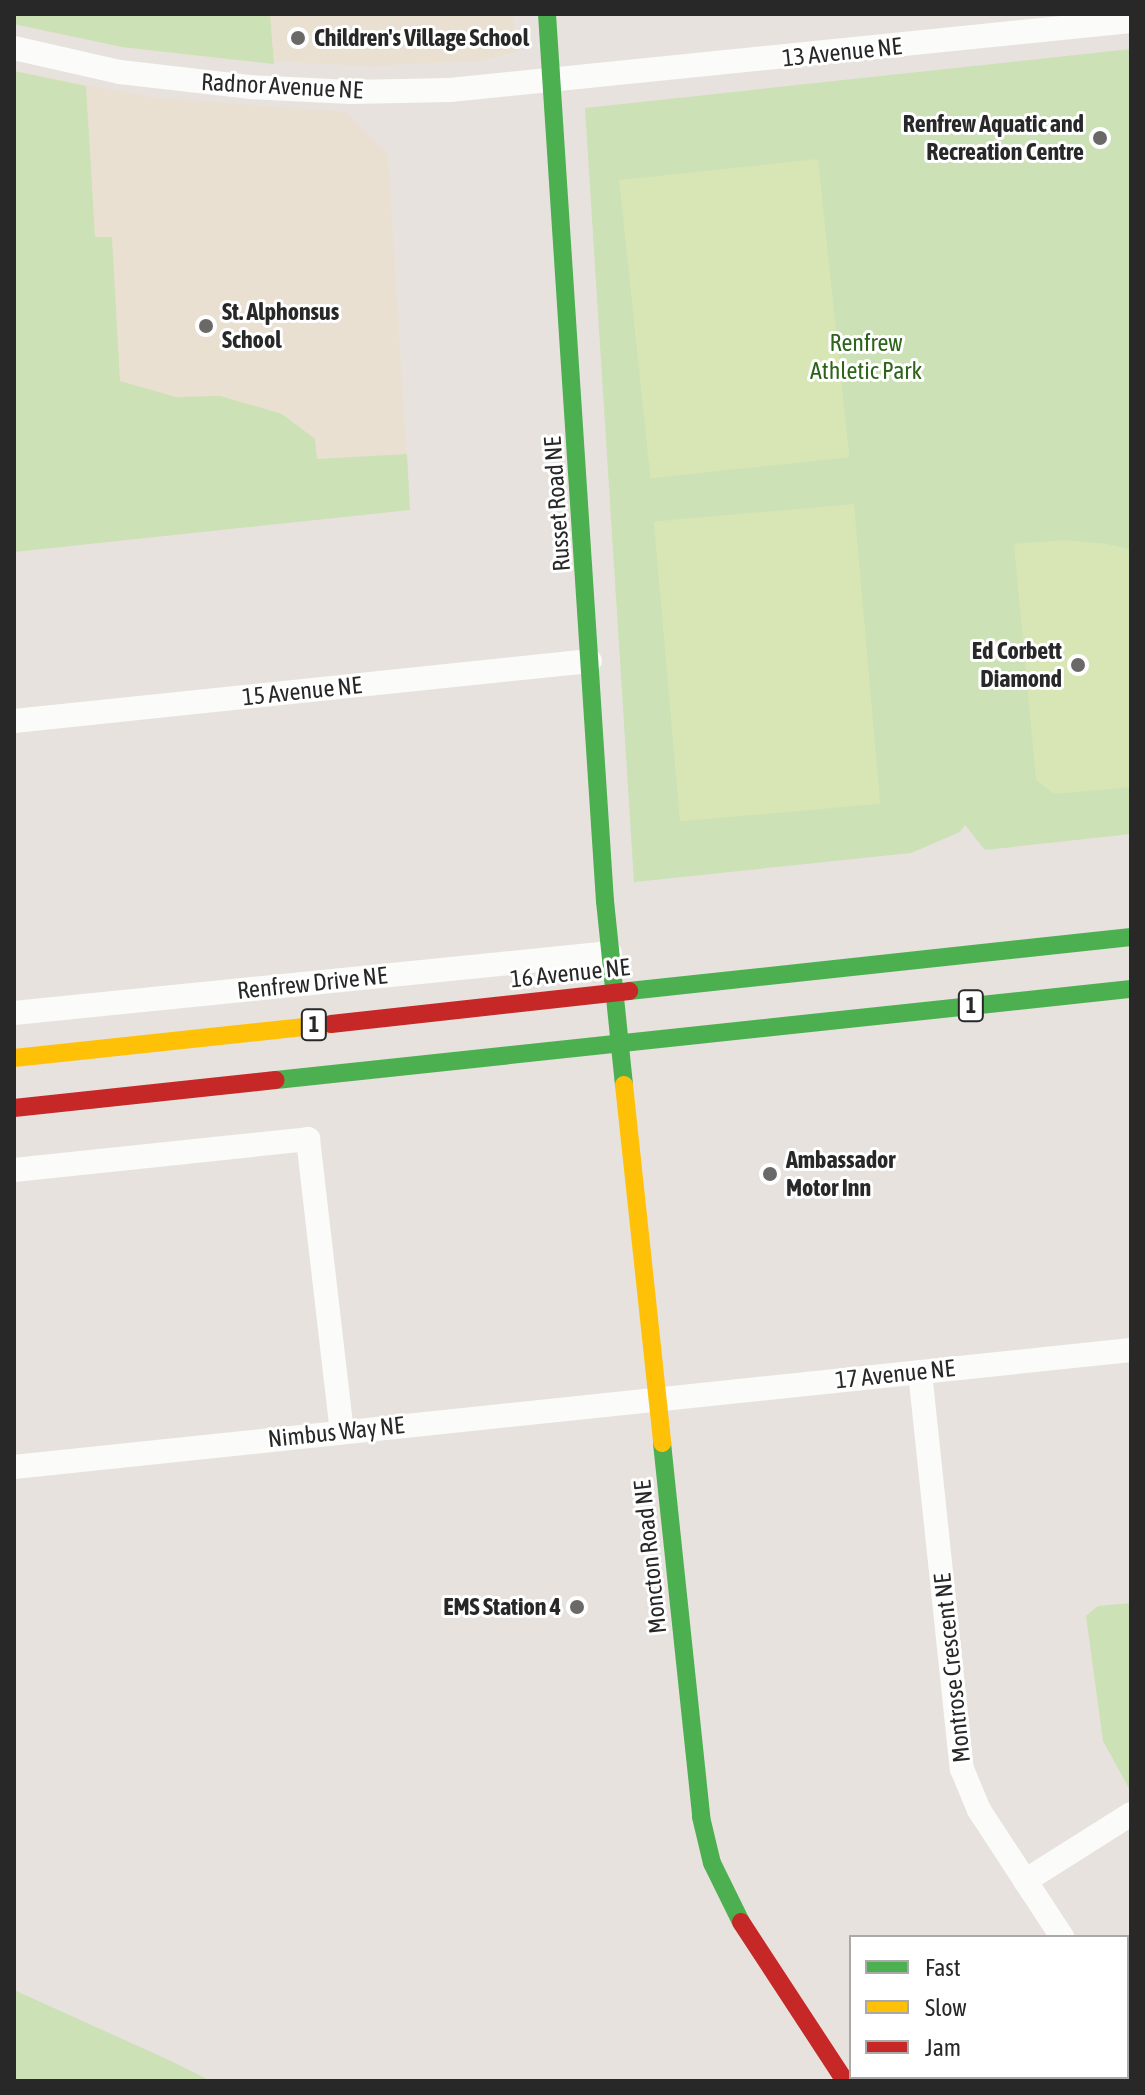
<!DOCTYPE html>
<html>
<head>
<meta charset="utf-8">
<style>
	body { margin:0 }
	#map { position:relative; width:1145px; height:2095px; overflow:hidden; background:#e7e2de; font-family:"Asap Condensed",sans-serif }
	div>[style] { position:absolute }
	.education>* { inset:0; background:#eae0d2 }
	.green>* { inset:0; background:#cce1b6 }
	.pitch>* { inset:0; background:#d7e6b4; transform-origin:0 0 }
	.street>* { height:24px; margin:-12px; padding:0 12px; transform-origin:12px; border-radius:12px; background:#fbfbfa }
	.fast>* { height:18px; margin:-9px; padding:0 9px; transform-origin:9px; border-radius:9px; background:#4caf50 }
	.slow>* { height:18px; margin:-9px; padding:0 9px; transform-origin:9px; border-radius:9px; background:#ffc107 }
	.jam>* { height:18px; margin:-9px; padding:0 9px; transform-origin:9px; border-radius:9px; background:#c62828 }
	.dots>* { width:22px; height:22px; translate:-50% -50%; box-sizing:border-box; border:4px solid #fff; border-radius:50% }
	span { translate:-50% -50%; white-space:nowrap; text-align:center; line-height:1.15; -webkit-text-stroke:6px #fff; paint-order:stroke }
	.shield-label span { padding:2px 6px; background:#fff; border:2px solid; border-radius:6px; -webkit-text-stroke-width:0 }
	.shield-label { font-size:22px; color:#282828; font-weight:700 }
	.poi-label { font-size:24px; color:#282828; font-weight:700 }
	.left { translate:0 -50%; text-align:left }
	.right { translate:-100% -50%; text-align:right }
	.street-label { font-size:24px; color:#282828 }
	.park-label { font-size:24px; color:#2e641a }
	.frame { position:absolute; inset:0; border:16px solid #282828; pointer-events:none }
	.legend { position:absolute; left:849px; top:1935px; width:280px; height:144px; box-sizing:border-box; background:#fff; border:2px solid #a9a9a9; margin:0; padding:10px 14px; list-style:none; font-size:24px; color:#282828 }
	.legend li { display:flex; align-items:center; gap:16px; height:40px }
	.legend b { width:40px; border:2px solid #a9a9a9 }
</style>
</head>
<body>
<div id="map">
	<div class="education">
		<div style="clip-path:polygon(14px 14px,513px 14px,517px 52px,478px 61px,369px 66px,215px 59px,122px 47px,38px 30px,14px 24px)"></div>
		<div style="clip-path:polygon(14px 71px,151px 97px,346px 112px,388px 155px,410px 510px,14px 552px)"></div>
	</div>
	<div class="green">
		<div style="clip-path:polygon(14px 14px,270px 14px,274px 64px,122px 47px,14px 24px)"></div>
		<div style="clip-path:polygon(1131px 49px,1131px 834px,985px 850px,965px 825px,960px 832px,911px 853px,634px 882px,585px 108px)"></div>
		<div style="clip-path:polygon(14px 71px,86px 86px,95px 237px,112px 237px,120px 381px,176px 397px,220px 396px,282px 414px,315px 439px,317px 459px,407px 454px,410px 510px,14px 552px)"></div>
		<div style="clip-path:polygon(1131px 1603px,1131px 1790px,1130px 1790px,1103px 1741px,1086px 1616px,1098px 1606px)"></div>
		<div style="clip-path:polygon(14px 1990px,171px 2061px,211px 2081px,14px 2081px)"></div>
	</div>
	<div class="pitch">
		<div style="left:818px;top:159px;width:300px;height:200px;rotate:84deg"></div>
		<div style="left:854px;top:504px;width:301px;height:201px;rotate:85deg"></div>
		<div style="clip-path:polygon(1065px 540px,1108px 544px,1131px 550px,1131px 787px,1054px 794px,1036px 780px,1014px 544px)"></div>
	</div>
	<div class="street">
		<div style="left:14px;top:48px;width:109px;rotate:12.8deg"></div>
		<div style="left:120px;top:72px;width:130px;rotate:6.6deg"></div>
		<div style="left:249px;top:87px;width:102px;rotate:2.8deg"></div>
		<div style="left:351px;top:92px;width:99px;rotate:-1.2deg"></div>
		<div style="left:450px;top:90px;width:684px;rotate:-5.79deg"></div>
		<div style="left:14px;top:721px;width:579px;rotate:-5.95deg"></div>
		<div style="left:14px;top:1013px;width:599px;rotate:-5.75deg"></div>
		<div style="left:14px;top:1170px;width:296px;rotate:-6deg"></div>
		<div style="left:308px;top:1139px;width:295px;rotate:83.4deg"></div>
		<div style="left:920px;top:1372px;width:399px;rotate:84deg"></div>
		<div style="left:962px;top:1769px;width:44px;rotate:67.5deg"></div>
		<div style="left:979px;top:1810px;width:152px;rotate:56.8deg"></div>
		<div style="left:14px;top:1467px;width:1123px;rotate:-5.98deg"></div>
		<div style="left:1025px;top:1881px;width:125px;rotate:-32.3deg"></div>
		<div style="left:1127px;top:2034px;width:8px;rotate:60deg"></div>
	</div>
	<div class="fast">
		<div style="left:547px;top:14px;width:889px;rotate:86.26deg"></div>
		<div style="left:605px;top:901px;width:185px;rotate:84.1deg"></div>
		<div style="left:629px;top:991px;width:505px;rotate:-6.14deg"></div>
		<div style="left:276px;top:1080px;width:860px;rotate:-6.08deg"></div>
		<div style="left:662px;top:1443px;width:376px;rotate:84deg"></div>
		<div style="left:701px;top:1817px;width:47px;rotate:76.6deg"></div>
		<div style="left:712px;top:1863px;width:66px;rotate:63.8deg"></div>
	</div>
	<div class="slow">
		<div style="left:14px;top:1058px;width:319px;rotate:-6.1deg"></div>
		<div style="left:624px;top:1085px;width:360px;rotate:83.9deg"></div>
	</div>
	<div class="jam">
		<div style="left:331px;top:1024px;width:300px;rotate:-6.3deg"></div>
		<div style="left:14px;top:1108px;width:263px;rotate:-6.1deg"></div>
		<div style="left:741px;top:1922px;width:190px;rotate:56.8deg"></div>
	</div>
	<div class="dots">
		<div style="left:298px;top:38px;background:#6b6968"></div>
		<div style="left:1100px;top:138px;background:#6b6968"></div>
		<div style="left:206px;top:326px;background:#6b6968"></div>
		<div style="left:1078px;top:665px;background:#6b6968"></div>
		<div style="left:770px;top:1174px;background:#6b6968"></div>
		<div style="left:577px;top:1607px;background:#6b6968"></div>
	</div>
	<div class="shield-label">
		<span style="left:971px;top:1006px">1</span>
		<span style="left:314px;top:1025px">1</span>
	</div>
	<div class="poi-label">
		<span class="left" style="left:314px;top:38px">Children's Village School</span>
		<span class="right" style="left:1084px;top:138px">Renfrew Aquatic and<br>Recreation Centre</span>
		<span class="left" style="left:222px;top:326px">St. Alphonsus<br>School</span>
		<span class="right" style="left:1062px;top:665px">Ed Corbett<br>Diamond</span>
		<span class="left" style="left:786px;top:1174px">Ambassador<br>Motor Inn</span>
		<span class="right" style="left:561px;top:1607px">EMS Station 4</span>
	</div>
	<div class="street-label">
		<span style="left:842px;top:52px;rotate:-6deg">13 Avenue NE</span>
		<span style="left:282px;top:86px;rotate:3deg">Radnor Avenue NE</span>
		<span style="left:557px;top:504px;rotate:-94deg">Russet Road NE</span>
		<span style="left:302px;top:691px;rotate:-6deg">15 Avenue NE</span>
		<span style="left:570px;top:973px;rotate:-6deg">16 Avenue NE</span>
		<span style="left:312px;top:983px;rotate:-6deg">Renfrew Drive NE</span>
		<span style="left:895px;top:1374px;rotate:-6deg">17 Avenue NE</span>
		<span style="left:336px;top:1432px;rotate:-6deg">Nimbus Way NE</span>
		<span style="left:650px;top:1557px;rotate:-96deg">Moncton Road NE</span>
		<span style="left:952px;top:1668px;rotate:-96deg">Montrose Crescent NE</span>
	</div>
	<div class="park-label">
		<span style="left:866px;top:357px">Renfrew<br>Athletic Park</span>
	</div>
	<div class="frame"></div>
	<ul class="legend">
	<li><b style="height:10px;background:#4caf50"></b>Fast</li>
	<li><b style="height:10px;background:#ffc107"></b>Slow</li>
	<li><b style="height:10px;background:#c62828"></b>Jam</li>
	</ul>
</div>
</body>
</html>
